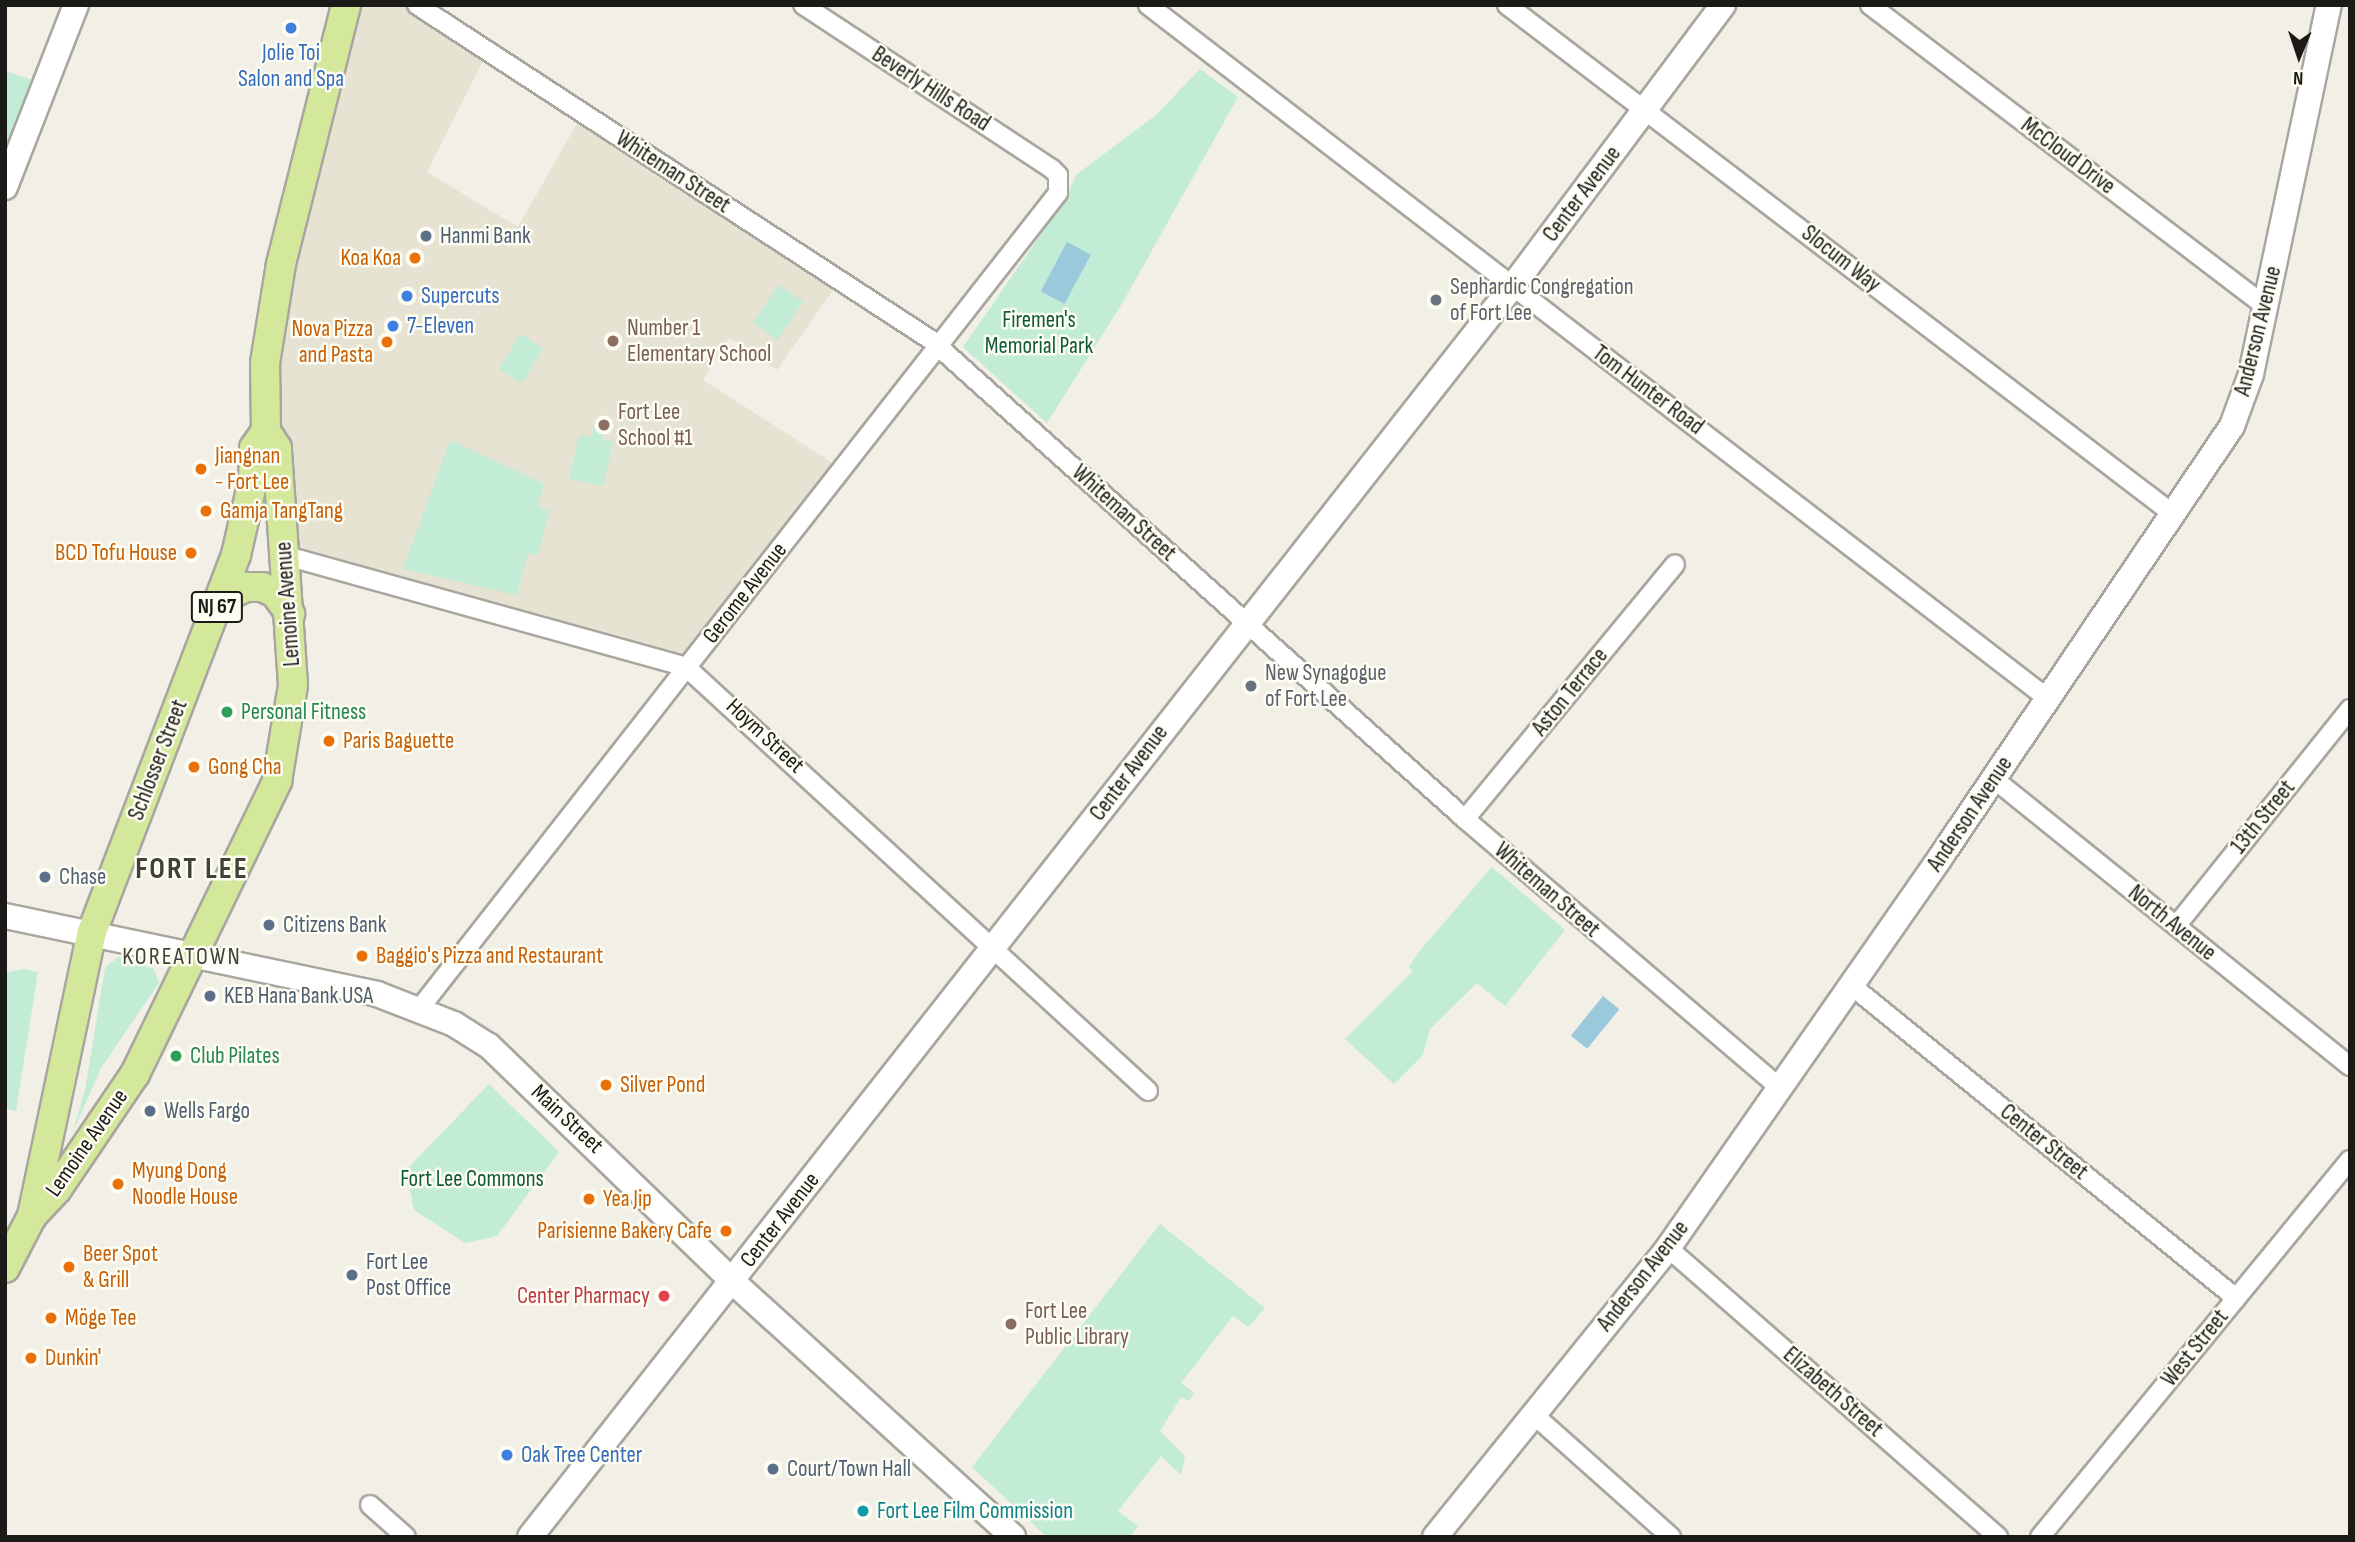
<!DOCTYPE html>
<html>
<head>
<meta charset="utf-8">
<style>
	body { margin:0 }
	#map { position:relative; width:2355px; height:1542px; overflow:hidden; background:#f1efe6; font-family:"Sofia Sans Condensed",sans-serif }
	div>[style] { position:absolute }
	.built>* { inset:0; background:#e6e3d2 }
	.green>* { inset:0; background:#c2ecd5; transform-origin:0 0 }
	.water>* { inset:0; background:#9bc9dc; transform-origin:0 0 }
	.roads { filter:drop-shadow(2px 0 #a8a69e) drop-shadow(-2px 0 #a8a69e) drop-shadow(0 2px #a8a69e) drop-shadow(0 -2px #a8a69e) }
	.street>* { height:18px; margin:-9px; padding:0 9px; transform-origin:9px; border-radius:9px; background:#fff }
	.secondary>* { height:24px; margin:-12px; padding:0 12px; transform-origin:12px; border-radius:12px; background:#fff }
	.primary>* { height:28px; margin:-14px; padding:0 14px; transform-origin:14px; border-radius:14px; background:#d4e89c }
	.dots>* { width:19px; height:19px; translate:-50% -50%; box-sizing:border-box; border:4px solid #fefdf3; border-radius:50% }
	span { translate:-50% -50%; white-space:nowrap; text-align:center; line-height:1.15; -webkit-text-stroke:5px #fefdf3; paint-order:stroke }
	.shield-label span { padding:2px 5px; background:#fefdf3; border:2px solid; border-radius:5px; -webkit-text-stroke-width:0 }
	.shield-label { font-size:21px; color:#1b1a17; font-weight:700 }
	.shop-label { font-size:23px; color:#366cbe }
	.left { translate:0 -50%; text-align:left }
	.street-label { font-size:23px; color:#1b1a17 }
	.service-label { font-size:23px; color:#4e5e75 }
	.food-label { font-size:23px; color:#c56008 }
	.right { translate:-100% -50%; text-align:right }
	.worship-label { font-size:23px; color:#5b616d }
	.park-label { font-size:23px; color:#0f593c }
	.education-label { font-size:23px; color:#785e54 }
	.leisure-label { font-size:23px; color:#27864d }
	.health-label { font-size:23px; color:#be3a42 }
	.culture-label { font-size:23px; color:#0d838f }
	.neighbourhood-label { font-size:24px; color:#414039; letter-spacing:2px }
	.district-label { font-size:30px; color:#414039; font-weight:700; letter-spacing:2px }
	.frame { position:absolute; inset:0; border:7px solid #1b1a17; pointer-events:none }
	.north { position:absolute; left:2264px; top:21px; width:70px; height:70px; -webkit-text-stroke:5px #fefdf3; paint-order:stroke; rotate:182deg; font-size:19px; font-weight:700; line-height:28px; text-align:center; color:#1b1a17 }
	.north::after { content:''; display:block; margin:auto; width:24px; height:32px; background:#1b1a17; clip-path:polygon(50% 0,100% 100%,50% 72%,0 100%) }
</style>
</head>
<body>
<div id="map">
	<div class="built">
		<div style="clip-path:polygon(346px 5px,417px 5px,488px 51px,427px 172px,518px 227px,583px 113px,840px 280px,777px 370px,729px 338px,703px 380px,842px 469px,686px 667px,283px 555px,264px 391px)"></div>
	</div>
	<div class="green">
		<div style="clip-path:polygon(1200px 69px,1238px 97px,1123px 302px,1047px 423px,963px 347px,1066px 198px,1076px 175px,1156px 115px)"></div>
		<div style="clip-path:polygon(5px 71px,45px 84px,5px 183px)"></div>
		<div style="left:778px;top:285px;width:30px;height:46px;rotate:33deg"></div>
		<div style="left:520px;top:334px;width:27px;height:41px;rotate:31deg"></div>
		<div style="clip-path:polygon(593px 427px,605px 429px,603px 440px,613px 442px,603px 486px,569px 479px,579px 435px,591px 437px)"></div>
		<div style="clip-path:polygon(450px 440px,544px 484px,538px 506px,549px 511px,538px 555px,528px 553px,517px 595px,403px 569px)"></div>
		<div style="clip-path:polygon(1492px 867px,1565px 930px,1505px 1006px,1477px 983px,1430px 1029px,1423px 1055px,1394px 1084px,1345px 1039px,1413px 971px,1409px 967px,1421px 949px)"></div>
		<div style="clip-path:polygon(118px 957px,154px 969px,159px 983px,101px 1068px,72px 1134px,85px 1090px,105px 968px)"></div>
		<div style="clip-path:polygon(22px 969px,38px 972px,16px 1111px,5px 1108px,5px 973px)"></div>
		<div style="clip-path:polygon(489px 1084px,559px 1152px,497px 1236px,465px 1243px,414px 1210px,406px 1170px)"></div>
		<div style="clip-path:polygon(1160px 1224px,1265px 1308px,1248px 1327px,1233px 1316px,1181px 1383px,1194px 1393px,1189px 1401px,1181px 1397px,1160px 1431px,1185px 1456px,1181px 1475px,1161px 1456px,1118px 1511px,1138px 1526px,1130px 1537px,1047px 1537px,972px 1467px)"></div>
	</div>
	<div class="water">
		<div style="left:1067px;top:242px;width:27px;height:56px;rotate:28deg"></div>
		<div style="left:1603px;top:996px;width:21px;height:51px;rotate:39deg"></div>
	</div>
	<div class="roads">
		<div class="street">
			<div style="left:417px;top:5px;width:614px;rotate:33.09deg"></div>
			<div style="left:931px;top:340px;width:717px;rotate:41.89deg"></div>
			<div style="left:1465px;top:819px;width:414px;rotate:40.5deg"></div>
			<div style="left:1148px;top:5px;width:1135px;rotate:37.63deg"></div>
			<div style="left:1507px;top:5px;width:838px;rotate:37.39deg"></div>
			<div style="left:1870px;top:5px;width:498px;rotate:37.3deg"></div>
			<div style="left:283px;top:555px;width:418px;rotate:15.5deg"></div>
			<div style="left:686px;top:667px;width:627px;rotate:42.54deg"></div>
			<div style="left:1994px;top:779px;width:457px;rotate:38.9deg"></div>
			<div style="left:1465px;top:819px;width:330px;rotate:-50.5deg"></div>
			<div style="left:2176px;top:926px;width:278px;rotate:-51.3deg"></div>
			<div style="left:1852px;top:986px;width:495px;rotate:39.1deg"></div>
			<div style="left:420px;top:1008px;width:1035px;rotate:-51.95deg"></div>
			<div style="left:1058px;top:193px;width:18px;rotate:-90deg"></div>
			<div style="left:1058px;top:175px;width:8px;rotate:-135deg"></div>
			<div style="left:1052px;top:169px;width:298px;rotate:-146.6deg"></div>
			<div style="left:1668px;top:1248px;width:439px;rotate:41.2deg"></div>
			<div style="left:1533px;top:1414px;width:185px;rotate:41.7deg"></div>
			<div style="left:370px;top:1505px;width:48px;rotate:41.6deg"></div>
			<div style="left:2040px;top:1537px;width:488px;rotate:-50.6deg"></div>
		</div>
		<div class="secondary">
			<div style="left:5px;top:187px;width:195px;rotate:-68.7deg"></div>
			<div style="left:5px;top:916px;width:380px;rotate:11.8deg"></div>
			<div style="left:377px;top:994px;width:83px;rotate:21.3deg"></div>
			<div style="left:454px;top:1024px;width:41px;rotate:32.2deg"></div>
			<div style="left:489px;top:1046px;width:338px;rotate:44deg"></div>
			<div style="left:732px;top:1281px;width:380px;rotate:42.3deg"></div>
			<div style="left:530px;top:1537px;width:1590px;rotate:-51.85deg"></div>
			<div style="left:1512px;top:287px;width:352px;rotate:-53.2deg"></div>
			<div style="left:1435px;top:1537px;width:371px;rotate:-51.1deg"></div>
			<div style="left:1668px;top:1248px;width:475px;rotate:-55.1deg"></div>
			<div style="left:1940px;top:858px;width:521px;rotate:-55.94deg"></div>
			<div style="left:2232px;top:426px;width:55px;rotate:-69.9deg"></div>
			<div style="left:2251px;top:374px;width:377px;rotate:-78.1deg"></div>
		</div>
		<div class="primary">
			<div style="left:220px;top:599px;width:29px;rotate:-25deg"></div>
			<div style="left:246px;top:587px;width:16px"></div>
			<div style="left:262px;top:587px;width:14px;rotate:25deg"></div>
			<div style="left:275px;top:593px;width:26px;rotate:54deg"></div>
			<div style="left:32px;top:1216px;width:290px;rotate:-78.1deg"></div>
			<div style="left:92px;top:932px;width:404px;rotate:-69.1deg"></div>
			<div style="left:236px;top:555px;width:76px;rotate:-77.1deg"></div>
			<div style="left:253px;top:481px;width:33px;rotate:-88deg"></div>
			<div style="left:254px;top:448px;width:21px;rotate:-55deg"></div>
			<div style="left:5px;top:1268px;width:59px;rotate:-62.6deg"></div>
			<div style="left:32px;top:1216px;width:37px;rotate:-47deg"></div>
			<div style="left:57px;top:1189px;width:139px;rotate:-55.9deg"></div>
			<div style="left:135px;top:1074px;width:326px;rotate:-64.1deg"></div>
			<div style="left:277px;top:781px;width:97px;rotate:-80.5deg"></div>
			<div style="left:293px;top:685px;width:238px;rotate:-93.9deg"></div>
			<div style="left:277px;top:448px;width:20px;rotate:-123deg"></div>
			<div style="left:266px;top:431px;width:68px;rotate:-90.8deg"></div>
			<div style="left:265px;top:363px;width:100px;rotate:-80.8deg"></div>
			<div style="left:281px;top:264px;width:267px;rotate:-75.9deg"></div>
		</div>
	</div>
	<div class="dots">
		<div style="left:291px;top:28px;background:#3f7fe0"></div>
		<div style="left:426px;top:236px;background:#5c6f8a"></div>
		<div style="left:415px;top:258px;background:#e8710a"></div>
		<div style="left:407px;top:296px;background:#3f7fe0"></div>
		<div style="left:1436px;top:300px;background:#6b7280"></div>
		<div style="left:393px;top:326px;background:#3f7fe0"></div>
		<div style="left:613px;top:341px;background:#8d6e63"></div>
		<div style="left:387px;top:342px;background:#e8710a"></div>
		<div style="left:604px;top:425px;background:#8d6e63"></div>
		<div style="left:201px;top:469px;background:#e8710a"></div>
		<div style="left:206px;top:511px;background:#e8710a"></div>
		<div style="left:191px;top:553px;background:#e8710a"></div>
		<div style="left:1251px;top:686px;background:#6b7280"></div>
		<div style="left:227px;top:712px;background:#2e9e5b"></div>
		<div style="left:329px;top:741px;background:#e8710a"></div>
		<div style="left:194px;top:767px;background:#e8710a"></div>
		<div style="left:45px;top:877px;background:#5c6f8a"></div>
		<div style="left:269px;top:925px;background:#5c6f8a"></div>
		<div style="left:362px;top:956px;background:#e8710a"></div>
		<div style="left:210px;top:996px;background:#5c6f8a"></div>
		<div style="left:176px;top:1056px;background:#2e9e5b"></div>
		<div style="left:606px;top:1085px;background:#e8710a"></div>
		<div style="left:150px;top:1111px;background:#5c6f8a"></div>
		<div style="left:118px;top:1184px;background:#e8710a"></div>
		<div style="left:589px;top:1199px;background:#e8710a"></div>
		<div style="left:726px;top:1231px;background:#e8710a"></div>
		<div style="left:69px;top:1267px;background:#e8710a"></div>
		<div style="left:352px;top:1275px;background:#5c6f8a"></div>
		<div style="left:664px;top:1296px;background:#e0444e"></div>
		<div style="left:51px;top:1318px;background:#e8710a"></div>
		<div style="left:1011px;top:1324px;background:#8d6e63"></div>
		<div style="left:31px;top:1358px;background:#e8710a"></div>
		<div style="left:507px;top:1455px;background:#3f7fe0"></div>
		<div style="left:773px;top:1469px;background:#5c6f8a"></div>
		<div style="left:863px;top:1511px;background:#0f9aa8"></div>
	</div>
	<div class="shield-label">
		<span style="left:217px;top:607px">NJ 67</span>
	</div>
	<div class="shop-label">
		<span style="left:291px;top:66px">Jolie Toi<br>Salon and Spa</span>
		<span class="left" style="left:421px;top:296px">Supercuts</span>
		<span class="left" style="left:407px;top:326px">7-Eleven</span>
		<span class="left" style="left:521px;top:1455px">Oak Tree Center</span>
	</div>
	<div class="street-label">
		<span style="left:931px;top:89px;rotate:33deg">Beverly Hills Road</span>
		<span style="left:2068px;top:156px;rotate:37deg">McCloud Drive</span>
		<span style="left:673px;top:172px;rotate:33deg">Whiteman Street</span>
		<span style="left:1582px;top:194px;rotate:-53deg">Center Avenue</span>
		<span style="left:1841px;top:259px;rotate:38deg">Slocum Way</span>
		<span style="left:2258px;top:331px;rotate:-76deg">Anderson Avenue</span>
		<span style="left:1648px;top:390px;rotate:37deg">Tom Hunter Road</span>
		<span style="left:1124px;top:513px;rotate:42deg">Whiteman Street</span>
		<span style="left:745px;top:593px;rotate:-52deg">Gerome Avenue</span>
		<span style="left:288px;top:604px;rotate:-94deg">Lemoine Avenue</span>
		<span style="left:1570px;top:692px;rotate:-51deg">Aston Terrace</span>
		<span style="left:765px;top:736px;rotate:43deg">Hoym Street</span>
		<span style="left:158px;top:760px;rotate:-69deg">Schlosser Street</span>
		<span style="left:1129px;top:773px;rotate:-53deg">Center Avenue</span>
		<span style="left:1970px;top:814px;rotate:-56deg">Anderson Avenue</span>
		<span style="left:2263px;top:817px;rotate:-51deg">13th Street</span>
		<span style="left:1547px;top:890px;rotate:41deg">Whiteman Street</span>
		<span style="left:2172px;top:923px;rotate:39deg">North Avenue</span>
		<span style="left:567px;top:1119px;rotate:43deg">Main Street</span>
		<span style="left:2044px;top:1142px;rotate:39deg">Center Street</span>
		<span style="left:87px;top:1143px;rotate:-55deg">Lemoine Avenue</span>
		<span style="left:780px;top:1220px;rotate:-52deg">Center Avenue</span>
		<span style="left:1643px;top:1276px;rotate:-52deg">Anderson Avenue</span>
		<span style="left:2195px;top:1348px;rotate:-51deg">West Street</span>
		<span style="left:1833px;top:1392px;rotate:41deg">Elizabeth Street</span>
	</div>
	<div class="service-label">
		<span class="left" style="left:440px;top:236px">Hanmi Bank</span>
		<span class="left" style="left:59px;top:877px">Chase</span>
		<span class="left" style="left:283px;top:925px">Citizens Bank</span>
		<span class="left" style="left:224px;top:996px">KEB Hana Bank USA</span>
		<span class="left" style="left:164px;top:1111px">Wells Fargo</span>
		<span class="left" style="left:366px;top:1275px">Fort Lee<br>Post Office</span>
		<span class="left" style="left:787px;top:1469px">Court/Town Hall</span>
	</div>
	<div class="food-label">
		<span class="right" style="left:401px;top:258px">Koa Koa</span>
		<span class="right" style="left:373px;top:342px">Nova Pizza<br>and Pasta</span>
		<span class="left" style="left:215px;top:469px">Jiangnan<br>- Fort Lee</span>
		<span class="left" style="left:220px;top:511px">Gamja TangTang</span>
		<span class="right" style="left:177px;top:553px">BCD Tofu House</span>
		<span class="left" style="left:343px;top:741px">Paris Baguette</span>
		<span class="left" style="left:208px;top:767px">Gong Cha</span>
		<span class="left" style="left:376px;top:956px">Baggio's Pizza and Restaurant</span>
		<span class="left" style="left:620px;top:1085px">Silver Pond</span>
		<span class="left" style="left:132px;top:1184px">Myung Dong<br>Noodle House</span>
		<span class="left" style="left:603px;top:1199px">Yea Jip</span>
		<span class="right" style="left:712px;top:1231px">Parisienne Bakery Cafe</span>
		<span class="left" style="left:83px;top:1267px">Beer Spot<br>&amp; Grill</span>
		<span class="left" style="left:65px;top:1318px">Möge Tee</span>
		<span class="left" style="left:45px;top:1358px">Dunkin'</span>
	</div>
	<div class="worship-label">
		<span class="left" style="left:1450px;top:300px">Sephardic Congregation<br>of Fort Lee</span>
		<span class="left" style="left:1265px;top:686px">New Synagogue<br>of Fort Lee</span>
	</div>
	<div class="park-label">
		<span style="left:1039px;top:333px">Firemen's<br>Memorial Park</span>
		<span style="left:472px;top:1179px">Fort Lee Commons</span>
	</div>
	<div class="education-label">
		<span class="left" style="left:627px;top:341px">Number 1<br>Elementary School</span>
		<span class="left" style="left:618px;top:425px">Fort Lee<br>School #1</span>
		<span class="left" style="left:1025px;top:1324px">Fort Lee<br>Public Library</span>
	</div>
	<div class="leisure-label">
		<span class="left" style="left:241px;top:712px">Personal Fitness</span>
		<span class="left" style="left:190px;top:1056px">Club Pilates</span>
	</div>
	<div class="health-label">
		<span class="right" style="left:650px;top:1296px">Center Pharmacy</span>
	</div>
	<div class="culture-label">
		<span class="left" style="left:877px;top:1511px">Fort Lee Film Commission</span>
	</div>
	<div class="neighbourhood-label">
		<span style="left:182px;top:957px">KOREATOWN</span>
	</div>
	<div class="district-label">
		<span style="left:192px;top:869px">FORT LEE</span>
	</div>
	<div class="frame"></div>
	<div class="north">N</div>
</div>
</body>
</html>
